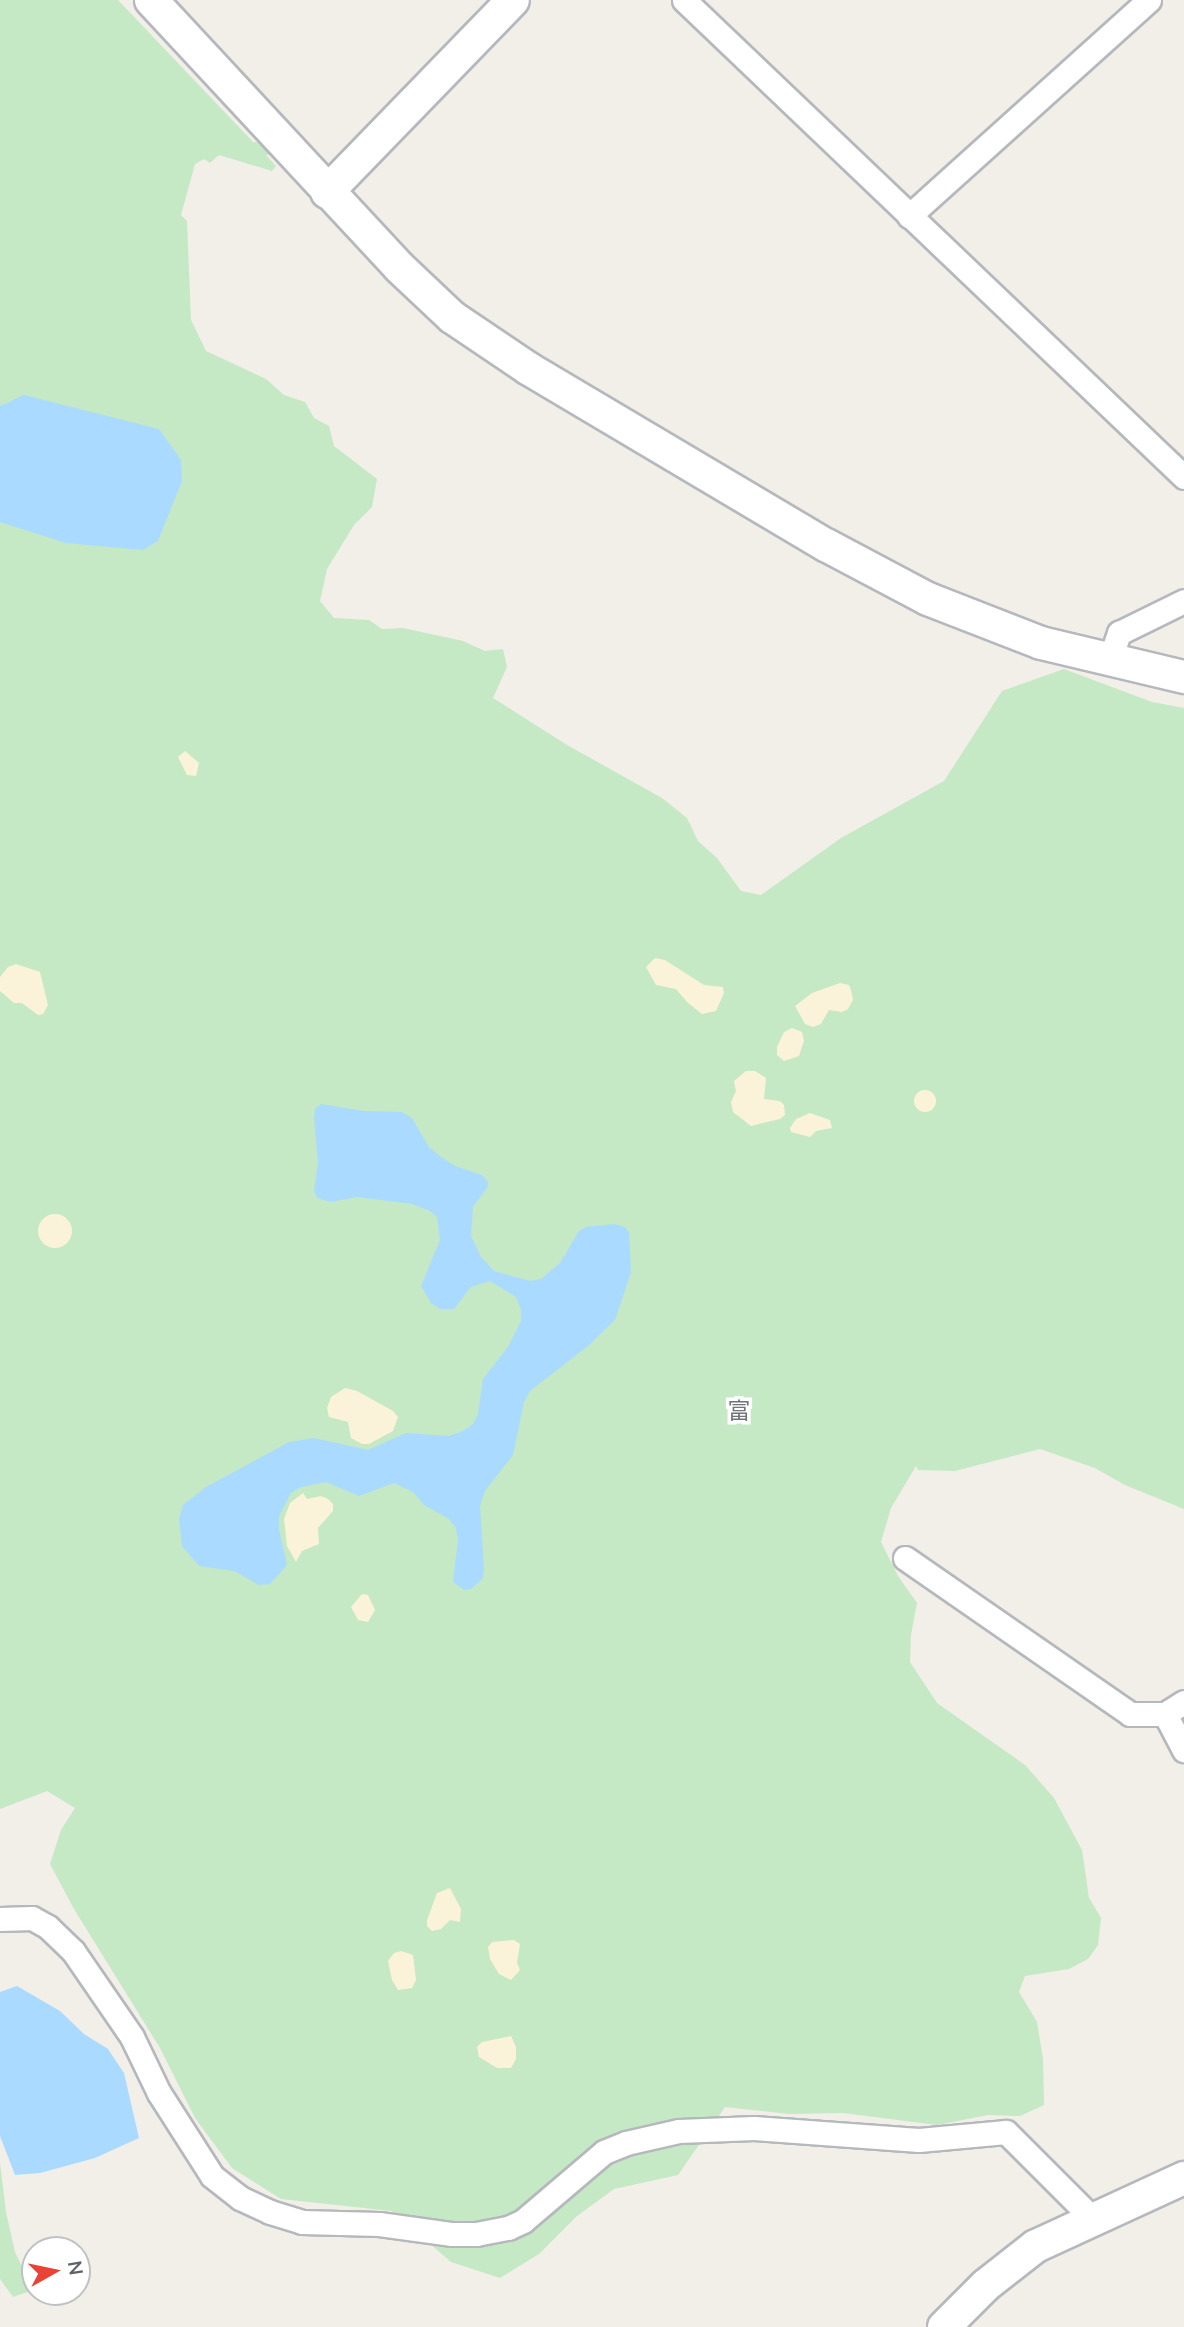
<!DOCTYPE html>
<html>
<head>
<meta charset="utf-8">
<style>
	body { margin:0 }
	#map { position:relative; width:1184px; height:2327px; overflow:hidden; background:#f1efe8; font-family:"Nunito Sans","Noto Sans JP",sans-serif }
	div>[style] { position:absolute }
	.green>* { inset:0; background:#c5e8c5 }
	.sand>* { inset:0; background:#fbf3d9 }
	.round { border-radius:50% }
	.water>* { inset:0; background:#aadaff }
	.roads { filter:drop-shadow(2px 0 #b5b8bc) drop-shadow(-2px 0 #b5b8bc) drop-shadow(0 2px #b5b8bc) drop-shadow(0 -2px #b5b8bc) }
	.street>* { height:23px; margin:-11.5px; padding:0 11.5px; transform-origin:11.5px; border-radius:11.5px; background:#fff }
	.secondary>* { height:32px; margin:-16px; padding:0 16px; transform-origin:16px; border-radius:16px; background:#fff }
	span { translate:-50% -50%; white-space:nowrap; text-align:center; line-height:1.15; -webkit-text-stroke:7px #fff; paint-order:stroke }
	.quarter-label { font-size:23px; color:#70757a }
	.north { position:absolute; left:21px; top:2236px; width:70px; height:70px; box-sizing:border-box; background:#fff; border:2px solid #bfc1c3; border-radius:50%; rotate:81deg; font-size:19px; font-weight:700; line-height:28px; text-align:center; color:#5f6368 }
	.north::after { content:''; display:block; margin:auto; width:24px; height:32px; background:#ea4335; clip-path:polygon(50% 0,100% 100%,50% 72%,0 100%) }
</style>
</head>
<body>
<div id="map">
	<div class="green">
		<div style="clip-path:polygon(0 0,118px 0,253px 142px,264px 143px,276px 153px,266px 155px,276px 166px,272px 171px,219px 155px,210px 163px,204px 159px,195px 164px,181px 215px,187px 221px,191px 320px,206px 351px,266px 379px,284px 395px,305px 402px,314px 418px,329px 426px,334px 446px,377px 479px,372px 507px,354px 525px,327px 569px,320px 601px,334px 618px,369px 620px,382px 629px,403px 628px,463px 641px,485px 651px,503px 649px,507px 667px,493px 698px,567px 745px,662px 798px,687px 818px,698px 841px,717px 858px,741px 891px,761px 895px,841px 838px,944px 781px,1002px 691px,1064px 669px,1152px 702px,1184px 708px,1184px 1509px,1125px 1485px,1095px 1468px,1040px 1449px,955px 1471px,918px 1470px,916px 1466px,891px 1508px,881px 1542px,898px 1576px,917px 1603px,911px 1635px,910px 1662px,937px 1703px,1025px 1765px,1054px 1798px,1082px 1850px,1089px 1898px,1101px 1918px,1098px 1945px,1088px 1959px,1069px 1969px,1025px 1976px,1019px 1992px,1037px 2022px,1043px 2059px,1044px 2105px,1020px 2116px,988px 2115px,937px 2125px,843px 2113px,789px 2114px,725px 2107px,678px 2175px,614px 2189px,577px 2216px,539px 2254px,500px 2278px,451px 2262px,392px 2211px,281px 2199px,232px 2168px,195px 2118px,160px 2048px,74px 1909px,50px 1864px,61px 1830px,75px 1808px,47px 1791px,0 1809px)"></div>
		<div style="clip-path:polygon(0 2163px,6px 2212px,15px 2252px,33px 2290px,13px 2297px,0 2279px)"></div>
	</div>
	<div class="sand">
		<div style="clip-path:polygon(185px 751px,199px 763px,196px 776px,187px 775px,178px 757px)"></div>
		<div style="clip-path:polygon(655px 958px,665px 960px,704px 985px,723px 987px,724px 993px,716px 1011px,702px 1014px,687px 1002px,676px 989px,656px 985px,646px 967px)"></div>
		<div style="clip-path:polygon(16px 964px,40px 972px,48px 1005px,43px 1014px,38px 1015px,22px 1003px,14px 1003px,0 991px,0 977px,8px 967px)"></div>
		<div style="clip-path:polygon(840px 983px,849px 985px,851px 990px,853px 1000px,848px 1009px,842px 1012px,829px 1010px,821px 1024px,813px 1027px,805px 1024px,795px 1006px,812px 993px)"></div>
		<div style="clip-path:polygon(792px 1028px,802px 1032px,804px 1041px,799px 1056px,784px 1061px,777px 1055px,777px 1047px,784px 1032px)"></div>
		<div style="clip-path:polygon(746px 1071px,755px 1071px,766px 1078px,764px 1099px,780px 1101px,784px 1105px,785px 1115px,780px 1119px,751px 1126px,733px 1112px,731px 1102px,736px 1091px,734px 1081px)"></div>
		<div class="round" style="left:914px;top:1090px;width:22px;height:22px"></div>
		<div style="clip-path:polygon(810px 1113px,830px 1120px,832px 1128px,816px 1131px,810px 1137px,791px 1132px,790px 1128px,796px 1119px)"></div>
		<div class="round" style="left:38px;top:1214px;width:34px;height:34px"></div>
		<div style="clip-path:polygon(345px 1388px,357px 1391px,393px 1411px,398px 1417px,393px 1431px,369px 1444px,362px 1444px,351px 1438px,348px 1422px,329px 1417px,327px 1408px,331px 1397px)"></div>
		<div style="clip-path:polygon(303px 1493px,307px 1499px,321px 1496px,328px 1499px,333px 1504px,333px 1511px,318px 1528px,319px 1544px,302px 1551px,296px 1562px,287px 1546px,284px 1519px,290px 1503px)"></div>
		<div style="clip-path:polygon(362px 1594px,368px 1595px,375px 1610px,368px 1622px,358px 1620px,351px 1607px)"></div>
		<div style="clip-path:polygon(450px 1888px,461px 1909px,460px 1922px,450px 1920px,441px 1929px,432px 1931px,427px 1926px,427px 1920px,437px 1893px)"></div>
		<div style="clip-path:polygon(514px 1940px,520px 1944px,517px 1963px,520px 1970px,511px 1980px,499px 1974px,490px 1959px,488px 1947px,492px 1942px)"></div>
		<div style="clip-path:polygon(401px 1951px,413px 1955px,416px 1980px,412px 1988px,398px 1990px,392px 1980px,388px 1961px,394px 1953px)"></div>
		<div style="clip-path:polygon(511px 2036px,516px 2047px,516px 2059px,511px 2068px,497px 2068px,479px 2057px,477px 2047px,482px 2042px)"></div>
	</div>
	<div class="water">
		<div style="clip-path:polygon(24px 395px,159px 429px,181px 460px,182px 481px,158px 541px,143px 550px,66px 543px,0 522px,0 406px)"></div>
		<div style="clip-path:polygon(321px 1104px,364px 1111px,402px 1112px,412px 1118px,429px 1147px,441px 1157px,455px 1166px,482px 1175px,488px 1182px,487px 1188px,473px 1207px,471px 1236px,481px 1257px,494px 1271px,530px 1281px,541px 1279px,560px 1263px,579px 1231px,586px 1227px,614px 1224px,625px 1227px,629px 1233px,631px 1272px,615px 1320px,588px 1346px,530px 1391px,524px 1402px,513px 1455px,485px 1491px,480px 1506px,484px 1568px,483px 1578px,471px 1589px,464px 1590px,453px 1582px,458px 1540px,456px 1528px,449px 1519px,424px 1505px,413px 1492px,394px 1483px,359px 1496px,326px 1482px,301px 1487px,291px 1493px,279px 1516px,279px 1530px,287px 1565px,270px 1584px,259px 1585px,234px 1571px,199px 1566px,182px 1546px,179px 1519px,183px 1505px,206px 1487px,289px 1442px,314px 1438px,368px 1450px,406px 1433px,449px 1436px,463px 1431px,473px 1424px,478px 1414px,483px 1379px,508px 1347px,521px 1321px,521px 1310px,516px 1297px,490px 1281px,471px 1287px,454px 1309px,440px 1309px,431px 1303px,421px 1286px,440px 1240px,437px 1217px,430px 1211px,412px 1204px,357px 1197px,331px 1202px,317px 1198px,314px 1191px,318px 1163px,314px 1118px,315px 1109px)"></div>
		<div style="clip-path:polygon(17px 1986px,60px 2011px,84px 2034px,108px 2049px,124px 2073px,139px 2138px,95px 2158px,40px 2173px,15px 2175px,0 2136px,0 1992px)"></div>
	</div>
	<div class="roads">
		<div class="street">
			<div style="left:684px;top:0;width:691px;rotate:43.65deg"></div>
			<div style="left:909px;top:216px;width:323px;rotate:-42deg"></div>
			<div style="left:1110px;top:659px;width:28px;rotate:-71deg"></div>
			<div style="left:1119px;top:633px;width:72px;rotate:-26.2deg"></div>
			<div style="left:905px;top:1558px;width:274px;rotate:34.7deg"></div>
			<div style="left:1130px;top:1714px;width:35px"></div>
			<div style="left:1184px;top:1702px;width:22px;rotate:148deg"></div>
			<div style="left:1165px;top:1714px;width:41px;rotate:62.2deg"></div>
			<div style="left:0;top:1919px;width:32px;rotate:-2deg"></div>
			<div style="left:32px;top:1918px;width:18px;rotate:29deg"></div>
			<div style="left:48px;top:1927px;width:35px;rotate:44deg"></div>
			<div style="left:73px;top:1951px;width:104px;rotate:55.5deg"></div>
			<div style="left:132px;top:2037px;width:62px;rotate:64.3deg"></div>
			<div style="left:159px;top:2093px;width:98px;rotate:57.4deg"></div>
			<div style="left:212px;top:2176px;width:36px;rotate:38deg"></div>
			<div style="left:240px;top:2198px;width:33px;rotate:25deg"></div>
			<div style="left:270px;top:2212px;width:34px;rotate:17deg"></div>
			<div style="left:302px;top:2222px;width:77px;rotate:1.5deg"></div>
			<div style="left:379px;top:2224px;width:74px;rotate:7.8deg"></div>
			<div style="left:452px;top:2234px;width:24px"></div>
			<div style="left:476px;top:2234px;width:33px;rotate:-11deg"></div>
			<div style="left:508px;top:2228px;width:17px;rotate:-25deg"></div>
			<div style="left:523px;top:2221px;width:106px;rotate:-40.4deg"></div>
			<div style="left:604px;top:2152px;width:24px;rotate:-22deg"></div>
			<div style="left:626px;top:2143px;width:54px;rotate:-12.8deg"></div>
			<div style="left:679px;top:2131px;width:75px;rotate:-2.3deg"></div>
			<div style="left:754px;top:2128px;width:165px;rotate:4.2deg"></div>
			<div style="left:919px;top:2140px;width:87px;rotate:-5.3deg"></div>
			<div style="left:1006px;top:2132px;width:123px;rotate:45deg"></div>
		</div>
		<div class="secondary">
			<div style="left:151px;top:0;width:364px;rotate:47.1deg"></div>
			<div style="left:399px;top:267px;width:73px;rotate:43.3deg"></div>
			<div style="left:452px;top:317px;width:93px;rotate:34deg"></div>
			<div style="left:529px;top:369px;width:345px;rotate:30.7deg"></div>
			<div style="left:826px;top:545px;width:115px;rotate:27.9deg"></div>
			<div style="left:928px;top:599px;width:121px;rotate:21.3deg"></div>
			<div style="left:1041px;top:643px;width:147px;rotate:13.4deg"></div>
			<div style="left:327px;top:192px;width:267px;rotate:-45.9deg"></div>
			<div style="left:944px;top:2327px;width:59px;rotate:-45deg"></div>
			<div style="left:986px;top:2285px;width:63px;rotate:-38deg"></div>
			<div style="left:1036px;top:2246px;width:163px;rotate:-24.7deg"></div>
		</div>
	</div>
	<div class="quarter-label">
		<span style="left:739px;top:1412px">富</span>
	</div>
	<div class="north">N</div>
</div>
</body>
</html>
